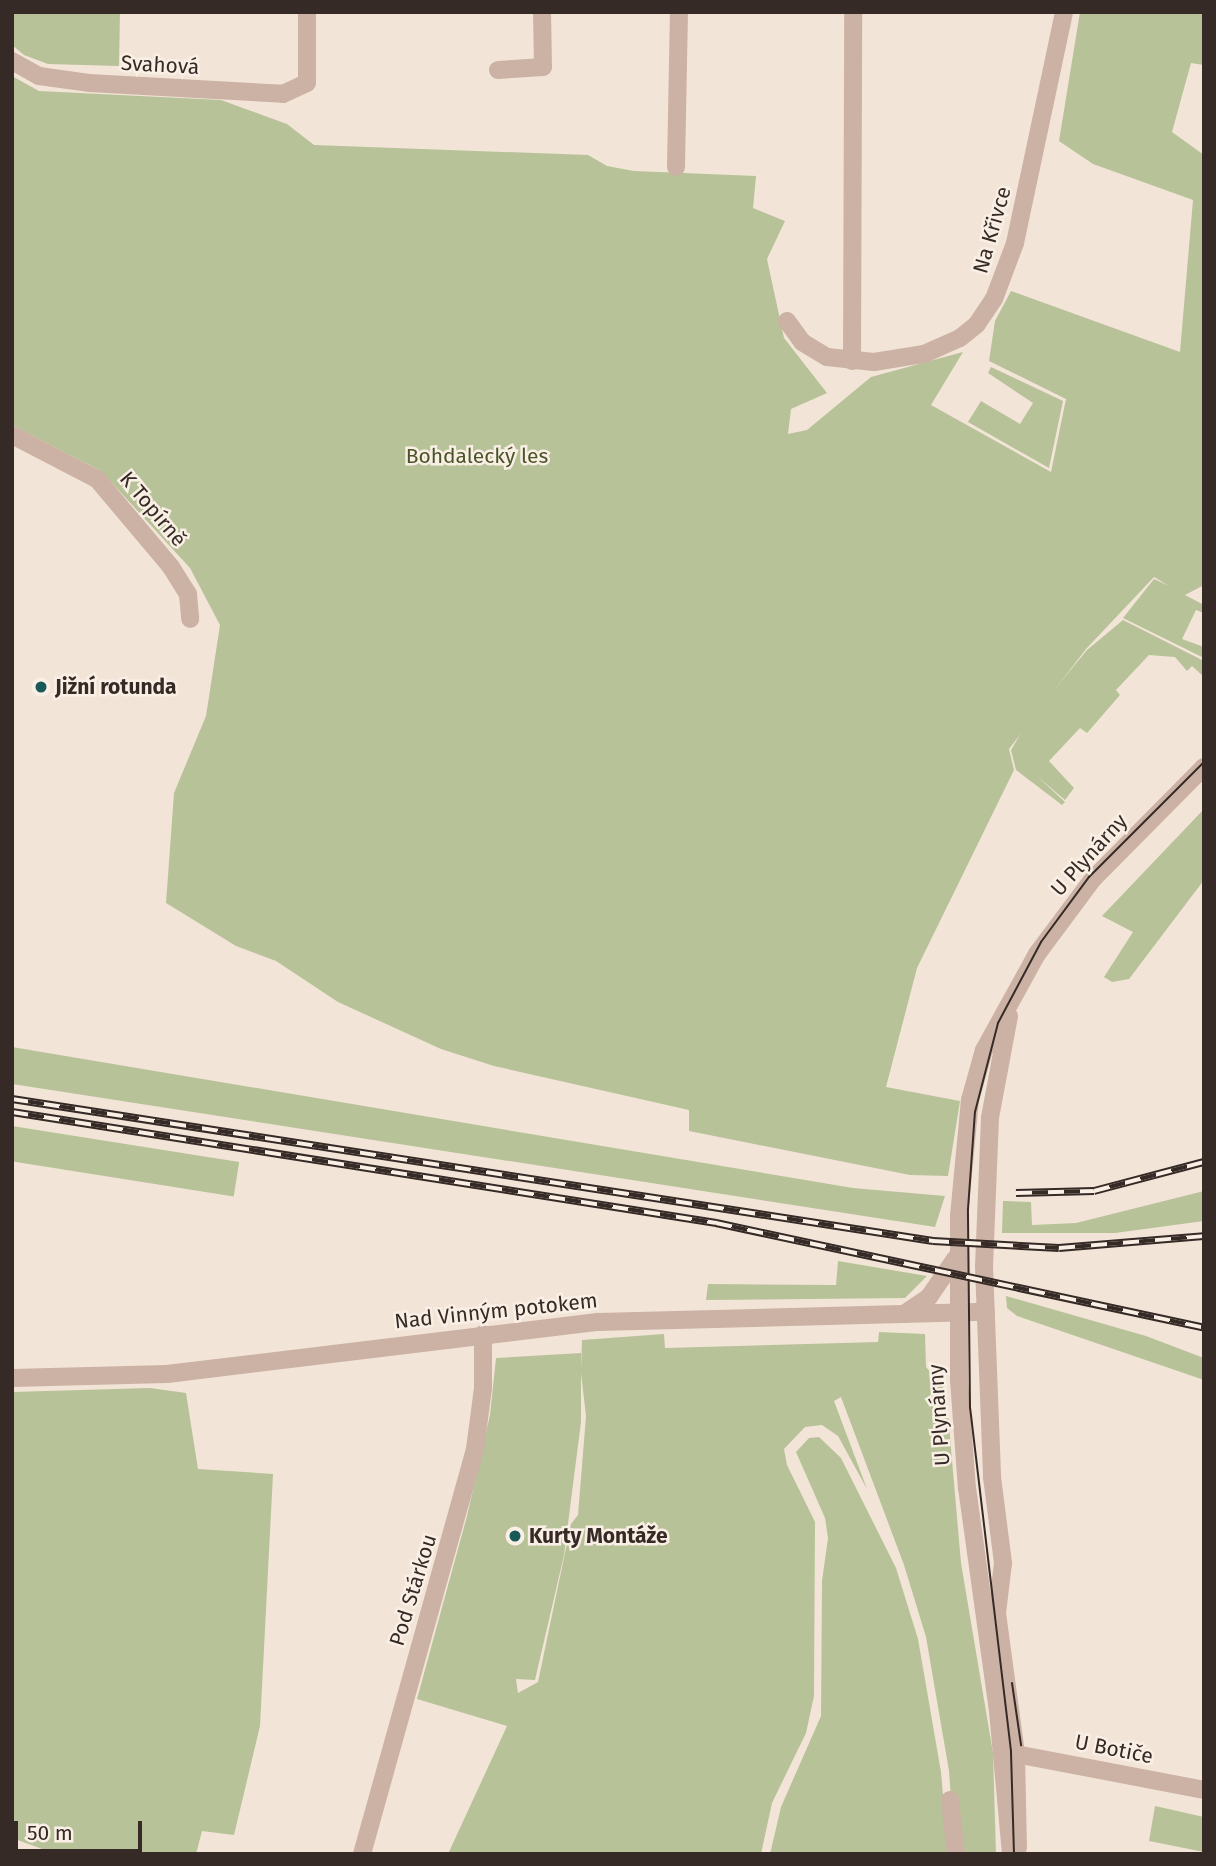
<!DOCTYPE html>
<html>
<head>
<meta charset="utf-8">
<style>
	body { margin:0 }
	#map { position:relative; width:1216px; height:1866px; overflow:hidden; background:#f3e4d8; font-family:"Fira Sans",sans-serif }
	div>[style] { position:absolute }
	.green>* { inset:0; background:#b7c298; transform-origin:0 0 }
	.minor>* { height:18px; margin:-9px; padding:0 9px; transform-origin:9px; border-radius:9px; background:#cbb2a4 }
	.tram>* { height:2px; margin:-1px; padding:0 1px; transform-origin:1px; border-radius:1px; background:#362a26 }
	.rail>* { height:8px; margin-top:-4px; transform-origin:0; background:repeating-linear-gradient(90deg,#faefe5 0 16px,#362a26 0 32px); box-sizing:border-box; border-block:2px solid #362a26 }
	.dots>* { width:19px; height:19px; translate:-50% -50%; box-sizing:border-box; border:4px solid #faefe5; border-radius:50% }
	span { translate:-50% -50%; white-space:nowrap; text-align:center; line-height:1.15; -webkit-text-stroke:5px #faefe5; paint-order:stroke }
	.street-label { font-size:21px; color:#362a26 }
	.park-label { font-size:21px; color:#495528 }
	.poi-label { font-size:21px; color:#362a26; font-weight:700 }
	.left { translate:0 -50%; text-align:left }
	.frame { position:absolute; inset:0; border:14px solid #362a26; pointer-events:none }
	.scale { position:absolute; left:14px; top:1821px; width:128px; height:32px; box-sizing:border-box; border:4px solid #362a26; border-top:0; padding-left:9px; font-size:21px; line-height:24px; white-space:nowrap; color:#362a26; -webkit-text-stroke:5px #faefe5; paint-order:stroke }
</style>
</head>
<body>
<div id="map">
	<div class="green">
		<div style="clip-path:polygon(12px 12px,120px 12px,119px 66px,48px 64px,24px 55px,12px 45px)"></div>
		<div style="clip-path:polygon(1080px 12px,1204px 12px,1204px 65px,1191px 63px,1172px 132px,1204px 155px,1204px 585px,1185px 595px,1204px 605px,1204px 613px,1196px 610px,1182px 639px,1204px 647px,1204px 658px,1123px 618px,1154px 579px,1169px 586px,1154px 577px,1086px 649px,1009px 749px,1014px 770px,917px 968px,886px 1087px,960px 1101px,948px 1176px,910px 1175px,689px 1131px,689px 1110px,494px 1066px,441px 1049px,338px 1002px,276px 961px,236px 946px,166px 903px,174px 793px,206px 716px,220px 625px,190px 568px,101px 471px,12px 425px,12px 76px,39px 91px,221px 100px,287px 124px,314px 145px,588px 155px,607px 166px,634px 171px,756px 176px,753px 208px,785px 221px,767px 259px,784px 338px,827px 393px,791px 409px,788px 434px,807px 430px,871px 377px,963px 352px,931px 405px,1051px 472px,1066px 399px,989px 361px,995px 321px,1011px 291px,1180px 352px,1193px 200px,1093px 164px,1059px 141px)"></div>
		<div style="clip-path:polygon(991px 367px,1063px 401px,1049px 468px,968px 422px,981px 401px,1020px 424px,1033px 403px,988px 373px)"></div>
		<div style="clip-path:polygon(1123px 620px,1204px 661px,1204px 677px,1192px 666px,1187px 671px,1175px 657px,1149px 655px,1116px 690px,1120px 695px,1087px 733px,1080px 728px,1049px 761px,1074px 788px,1065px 800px,1037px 776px,1065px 802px,1062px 805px,1016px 770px,1011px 750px,1027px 723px,1087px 650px)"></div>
		<div style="clip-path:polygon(1204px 809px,1204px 880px,1129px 979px,1112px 982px,1104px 977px,1133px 932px,1102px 916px)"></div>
		<div style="clip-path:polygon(12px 1047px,853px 1188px,945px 1196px,935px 1227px,12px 1084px)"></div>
		<div style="left:12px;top:1126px;width:230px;height:35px;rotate:9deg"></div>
		<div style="clip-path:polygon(1204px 1191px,1204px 1221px,1115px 1233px,1002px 1233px,1003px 1201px,1031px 1202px,1032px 1225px,1076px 1223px)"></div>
		<div style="clip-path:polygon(838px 1261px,927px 1276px,905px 1298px,706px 1300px,708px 1284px,836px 1285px)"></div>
		<div style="clip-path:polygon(1006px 1296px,1146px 1336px,1204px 1358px,1204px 1380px,1017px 1316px,1007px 1308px)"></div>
		<div style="clip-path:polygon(evenodd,879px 1332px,925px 1334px,926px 1367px,946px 1391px,961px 1563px,993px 1753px,996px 1854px,955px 1854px,949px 1771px,926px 1637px,904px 1565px,841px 1397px,834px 1401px,867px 1489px,838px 1436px,822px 1425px,805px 1427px,784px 1449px,787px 1465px,815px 1522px,814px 1696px,806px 1733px,772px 1803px,761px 1854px,448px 1854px,507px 1726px,417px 1699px,467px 1516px,490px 1415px,496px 1358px,581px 1353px,581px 1370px,582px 1340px,664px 1334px,665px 1348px,878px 1342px,879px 1332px,581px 1373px,586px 1416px,578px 1515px,571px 1524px,538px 1682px,518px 1693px,516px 1679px,535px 1680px,564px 1555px,581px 1422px,581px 1373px)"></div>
		<div style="clip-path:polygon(150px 1388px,186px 1393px,198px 1469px,273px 1474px,260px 1726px,234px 1835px,202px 1831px,196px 1854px,56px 1854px,12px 1838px,12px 1392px)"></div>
		<div style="clip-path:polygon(819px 1437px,841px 1458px,896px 1568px,918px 1639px,941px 1772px,948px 1854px,770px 1854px,781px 1807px,821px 1716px,822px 1581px,828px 1538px,825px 1518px,796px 1452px,809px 1438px)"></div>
		<div style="clip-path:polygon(1155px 1806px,1204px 1817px,1204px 1852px,1149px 1841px)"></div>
	</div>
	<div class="minor">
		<div style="left:12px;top:61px;width:31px;rotate:29deg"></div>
		<div style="left:39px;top:76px;width:50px;rotate:8deg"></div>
		<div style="left:89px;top:83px;width:194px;rotate:3.2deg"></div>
		<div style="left:283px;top:94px;width:26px;rotate:-25deg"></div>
		<div style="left:307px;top:83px;width:71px;rotate:-90deg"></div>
		<div style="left:498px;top:70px;width:45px;rotate:-3.8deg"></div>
		<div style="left:543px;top:67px;width:55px;rotate:-91deg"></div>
		<div style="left:676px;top:167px;width:155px;rotate:-88.9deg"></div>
		<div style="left:787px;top:321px;width:26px;rotate:54deg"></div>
		<div style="left:802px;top:342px;width:29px;rotate:31deg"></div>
		<div style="left:827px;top:357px;width:47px;rotate:6.1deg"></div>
		<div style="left:874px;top:362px;width:51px;rotate:-9.1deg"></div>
		<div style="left:924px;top:354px;width:39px;rotate:-24deg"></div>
		<div style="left:960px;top:338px;width:22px;rotate:-39deg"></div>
		<div style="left:977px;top:324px;width:30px;rotate:-56deg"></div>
		<div style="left:994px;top:299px;width:60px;rotate:-69.4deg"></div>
		<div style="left:1015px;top:243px;width:236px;rotate:-78deg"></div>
		<div style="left:852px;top:361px;width:349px;rotate:-89.8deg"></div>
		<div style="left:12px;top:435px;width:96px;rotate:27.4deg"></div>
		<div style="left:97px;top:479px;width:115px;rotate:49.9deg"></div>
		<div style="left:171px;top:567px;width:32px;rotate:58deg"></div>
		<div style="left:188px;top:594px;width:25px;rotate:85deg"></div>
		<div style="left:1009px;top:1016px;width:104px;rotate:100.6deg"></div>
		<div style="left:990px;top:1118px;width:148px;rotate:92.3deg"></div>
		<div style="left:984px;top:1266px;width:211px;rotate:87.8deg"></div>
		<div style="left:992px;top:1477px;width:87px;rotate:82.7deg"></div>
		<div style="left:1003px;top:1563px;width:50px;rotate:96.8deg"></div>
		<div style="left:997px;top:1613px;width:142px;rotate:82.3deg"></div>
		<div style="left:1016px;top:1754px;width:94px;rotate:88.8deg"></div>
		<div style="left:904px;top:1314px;width:30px;rotate:-34deg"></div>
		<div style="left:929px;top:1297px;width:46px;rotate:-55.6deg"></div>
		<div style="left:12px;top:1378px;width:155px;rotate:-1.5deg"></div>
		<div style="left:167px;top:1374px;width:434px;rotate:-6.9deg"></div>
		<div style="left:598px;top:1322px;width:388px;rotate:-1.5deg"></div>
		<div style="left:1016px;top:1754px;width:191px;rotate:10.8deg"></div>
		<div style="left:950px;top:1800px;width:54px;rotate:83.7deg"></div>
		<div style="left:362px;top:1854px;width:420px;rotate:-74.4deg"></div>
		<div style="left:475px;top:1449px;width:62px;rotate:-82.5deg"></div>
		<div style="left:483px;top:1388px;width:54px;rotate:-90deg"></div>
		<div style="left:1011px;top:1854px;width:144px;rotate:-95.2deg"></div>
		<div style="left:998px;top:1711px;width:224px;rotate:-97.9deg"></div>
		<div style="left:967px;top:1489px;width:108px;rotate:-94.2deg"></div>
		<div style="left:959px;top:1381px;width:165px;rotate:-90deg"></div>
		<div style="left:959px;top:1216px;width:117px;rotate:-84.6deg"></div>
		<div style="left:970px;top:1100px;width:52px;rotate:-74.4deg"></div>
		<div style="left:984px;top:1050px;width:110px;rotate:-61.1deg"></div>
		<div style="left:1037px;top:954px;width:94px;rotate:-53.3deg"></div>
		<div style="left:1093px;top:879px;width:158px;rotate:-45.3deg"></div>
	</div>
	<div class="tram">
		<div style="left:1012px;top:1683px;width:63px;rotate:81.7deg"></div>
		<div style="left:1014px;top:1854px;width:103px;rotate:-91.7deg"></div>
		<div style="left:1011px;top:1751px;width:345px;rotate:-96.8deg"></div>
		<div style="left:970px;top:1408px;width:199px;rotate:-90.6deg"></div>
		<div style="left:968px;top:1209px;width:97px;rotate:-85.9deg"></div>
		<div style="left:975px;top:1112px;width:92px;rotate:-75.5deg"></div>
		<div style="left:998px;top:1023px;width:92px;rotate:-62deg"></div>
		<div style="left:1041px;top:942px;width:81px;rotate:-53.6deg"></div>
		<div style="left:1089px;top:877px;width:163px;rotate:-45deg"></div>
	</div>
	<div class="rail">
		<div style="left:12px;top:1099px;width:932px;rotate:8.76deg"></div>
		<div style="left:933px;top:1241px;width:126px;rotate:3.2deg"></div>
		<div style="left:1059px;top:1248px;width:145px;rotate:-4.7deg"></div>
		<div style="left:12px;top:1112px;width:713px;rotate:8.96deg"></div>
		<div style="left:716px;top:1223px;width:499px;rotate:12.1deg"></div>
		<div style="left:1016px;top:1193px;width:78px;rotate:-1.5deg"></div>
		<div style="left:1094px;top:1191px;width:114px;rotate:-14.8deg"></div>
	</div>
	<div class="dots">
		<div style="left:41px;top:687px;background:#195958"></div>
		<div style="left:515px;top:1536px;background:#195958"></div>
	</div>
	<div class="street-label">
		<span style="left:160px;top:65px;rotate:3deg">Svahová</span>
		<span style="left:992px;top:230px;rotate:-74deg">Na Křivce</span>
		<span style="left:153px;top:509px;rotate:50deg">K Topírně</span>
		<span style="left:1089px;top:855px;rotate:-48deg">U Plynárny</span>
		<span style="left:496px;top:1311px;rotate:-6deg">Nad Vinným potokem</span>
		<span style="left:939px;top:1415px;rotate:-94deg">U Plynárny</span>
		<span style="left:413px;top:1590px;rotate:-73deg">Pod Stárkou</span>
		<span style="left:1114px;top:1749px;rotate:11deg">U Botiče</span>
	</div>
	<div class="park-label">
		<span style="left:477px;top:456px">Bohdalecký les</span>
	</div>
	<div class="poi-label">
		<span class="left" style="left:55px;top:687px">Jižní rotunda</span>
		<span class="left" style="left:529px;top:1536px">Kurty Montáže</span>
	</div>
	<div class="frame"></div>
	<div class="scale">50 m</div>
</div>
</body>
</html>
